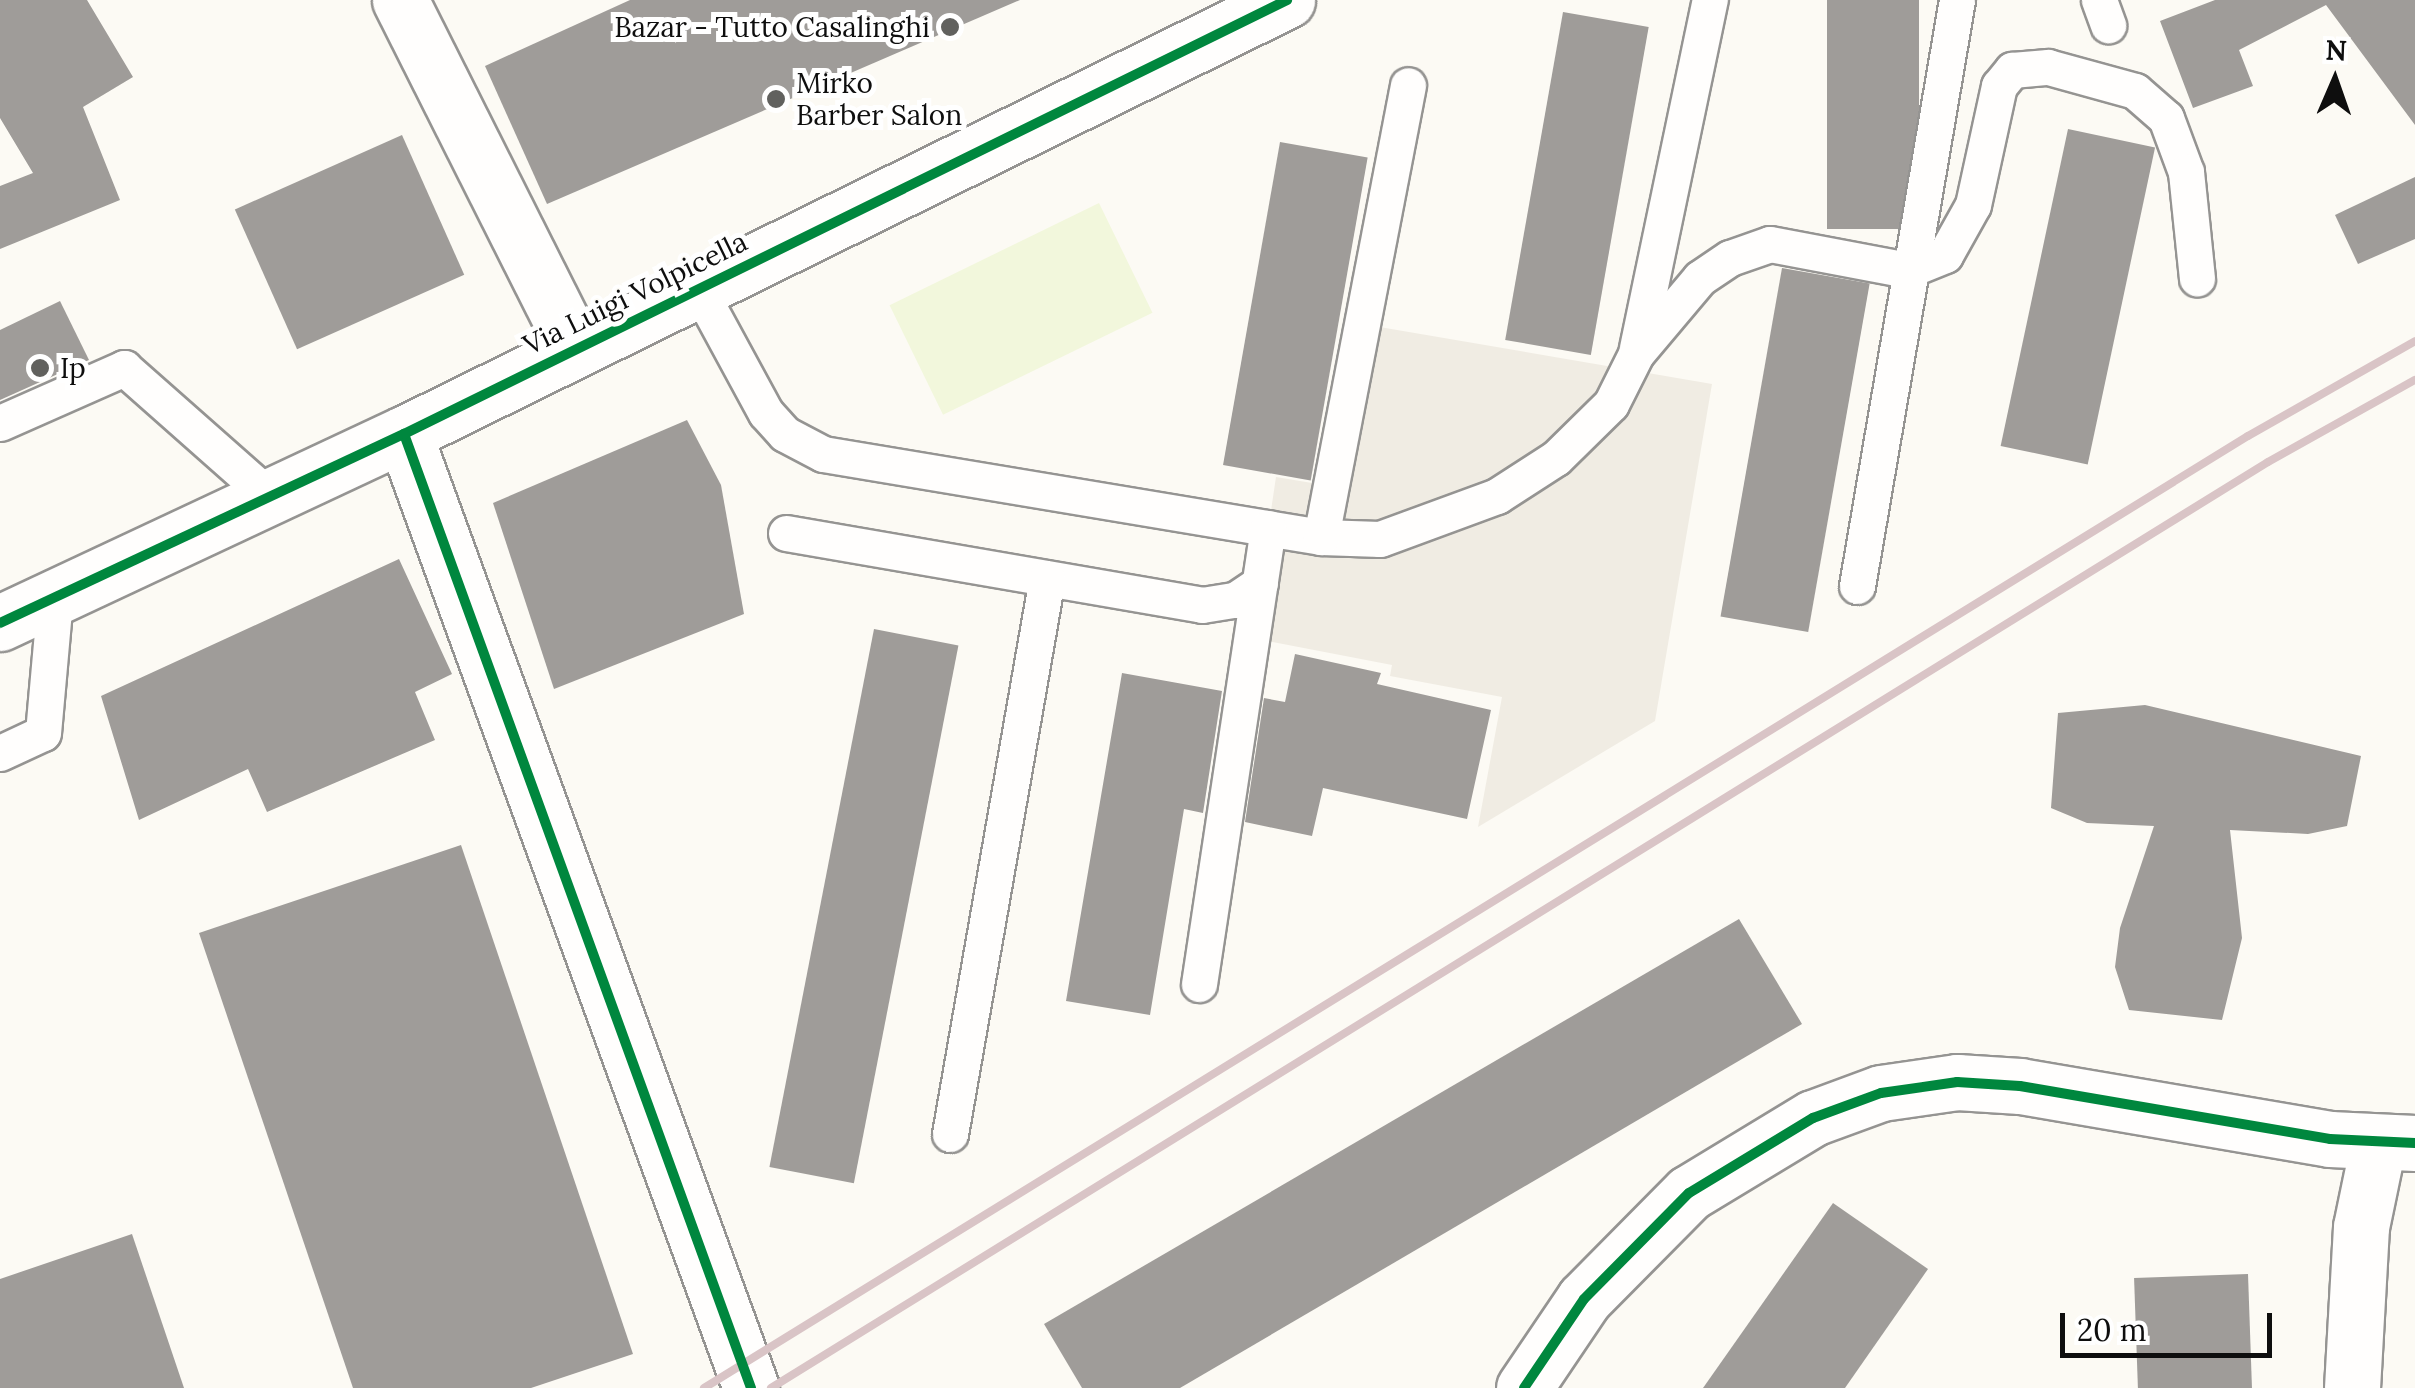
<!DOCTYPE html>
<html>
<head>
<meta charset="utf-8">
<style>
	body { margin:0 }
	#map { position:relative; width:2415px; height:1388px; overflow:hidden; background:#fcfaf4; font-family:Lora,serif }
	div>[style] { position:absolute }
	.pitch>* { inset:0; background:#f2f7dc; transform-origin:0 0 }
	.plaza>* { inset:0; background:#f0ece3 }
	.building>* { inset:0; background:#9f9c99; transform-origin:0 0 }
	.roads { filter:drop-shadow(2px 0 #959492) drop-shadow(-2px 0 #959492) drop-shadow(0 2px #959492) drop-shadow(0 -2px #959492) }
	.service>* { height:35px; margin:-17.5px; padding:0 17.5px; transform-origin:17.5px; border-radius:17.5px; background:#fffefd }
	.minor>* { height:55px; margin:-27.5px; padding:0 27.5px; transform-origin:27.5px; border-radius:27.5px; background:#fffefd }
	.tertiary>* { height:55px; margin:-27.5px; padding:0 27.5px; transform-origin:27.5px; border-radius:27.5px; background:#fffefd }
	.rail>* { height:8px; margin:-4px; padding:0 4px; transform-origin:4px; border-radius:4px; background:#d9c4c6 }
	.cycleway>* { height:10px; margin:-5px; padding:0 5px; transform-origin:5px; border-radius:5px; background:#00873e }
	.dots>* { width:28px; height:28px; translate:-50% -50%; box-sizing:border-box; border:5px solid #fff; border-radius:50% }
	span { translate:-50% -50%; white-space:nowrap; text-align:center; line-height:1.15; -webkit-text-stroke:10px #fff; paint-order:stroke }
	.poi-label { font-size:28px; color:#0e0e0e }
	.right { translate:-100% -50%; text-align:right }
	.left { translate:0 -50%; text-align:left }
	.street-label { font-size:28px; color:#0e0e0e }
	.north { position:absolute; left:2285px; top:30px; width:100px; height:100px; -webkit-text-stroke:8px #fff; paint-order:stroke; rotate:2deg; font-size:28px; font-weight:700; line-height:40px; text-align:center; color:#0e0e0e }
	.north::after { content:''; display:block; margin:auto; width:35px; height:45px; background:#0e0e0e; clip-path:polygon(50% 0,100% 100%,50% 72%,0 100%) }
	.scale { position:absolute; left:2060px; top:1313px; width:212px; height:45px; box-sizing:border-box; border:5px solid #0e0e0e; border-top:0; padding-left:12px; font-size:30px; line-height:35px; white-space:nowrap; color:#0e0e0e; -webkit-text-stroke:8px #fff; paint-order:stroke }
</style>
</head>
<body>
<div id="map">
	<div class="pitch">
		<div style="left:1099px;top:203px;width:122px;height:233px;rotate:64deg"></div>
	</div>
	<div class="plaza">
		<div style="clip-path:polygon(1362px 324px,1712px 384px,1655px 721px,1478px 827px,1502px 697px,1390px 676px,1392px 665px,1252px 638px,1276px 477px,1330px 486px)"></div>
	</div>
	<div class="building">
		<div style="clip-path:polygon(0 0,87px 0,133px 77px,83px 107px,120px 200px,0 249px,0 186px,33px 173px,0 118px)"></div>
		<div style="clip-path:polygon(630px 0,1020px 0,547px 204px,485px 66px)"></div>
		<div style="left:1827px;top:0;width:92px;height:229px"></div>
		<div style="clip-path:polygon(2215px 0,2415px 0,2415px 125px,2326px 5px,2239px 50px,2253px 86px,2193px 108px,2160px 21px)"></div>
		<div style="left:1563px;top:12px;width:87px;height:333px;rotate:10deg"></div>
		<div style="left:2068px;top:129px;width:89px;height:324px;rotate:12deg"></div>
		<div style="left:402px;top:135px;width:153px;height:183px;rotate:66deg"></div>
		<div style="left:1280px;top:142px;width:89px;height:328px;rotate:10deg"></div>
		<div style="clip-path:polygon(2415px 177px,2415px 239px,2358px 264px,2335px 215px)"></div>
		<div style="left:1782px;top:268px;width:89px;height:354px;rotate:10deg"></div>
		<div style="clip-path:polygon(60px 301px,89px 360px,0 400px,0 330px)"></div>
		<div style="clip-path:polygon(687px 420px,721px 485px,744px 614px,554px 689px,493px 503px)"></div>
		<div style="clip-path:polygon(399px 559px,452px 674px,415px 692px,435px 740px,267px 812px,248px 769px,139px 820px,101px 696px)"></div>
		<div style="left:874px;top:629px;width:86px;height:548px;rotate:11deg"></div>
		<div style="clip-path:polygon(1295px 654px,1381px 673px,1377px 684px,1491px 710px,1467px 819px,1323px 788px,1312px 836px,1245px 822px,1264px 698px,1285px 702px)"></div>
		<div style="clip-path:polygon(1122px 673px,1222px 691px,1203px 813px,1184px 809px,1150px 1015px,1066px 1001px)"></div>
		<div style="clip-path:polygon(2145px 705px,2361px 756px,2347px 826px,2308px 834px,2230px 830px,2242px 938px,2222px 1020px,2129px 1010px,2115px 967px,2120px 928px,2154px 826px,2087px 823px,2051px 808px,2058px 713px)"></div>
		<div style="clip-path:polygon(461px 845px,633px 1354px,531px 1388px,353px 1388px,199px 933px)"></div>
		<div style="clip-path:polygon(1739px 919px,1802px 1024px,1180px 1388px,1082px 1388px,1044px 1324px)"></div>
		<div style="clip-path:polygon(1833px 1203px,1928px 1269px,1845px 1388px,1703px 1388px)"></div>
		<div style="clip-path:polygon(132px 1234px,184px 1388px,0 1388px,0 1279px)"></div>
		<div style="left:2248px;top:1274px;width:114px;height:114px;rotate:88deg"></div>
	</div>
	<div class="roads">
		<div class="service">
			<div style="left:2099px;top:0;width:27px;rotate:70deg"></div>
			<div style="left:698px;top:288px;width:142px;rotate:61.5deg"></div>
			<div style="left:766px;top:413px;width:28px;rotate:48deg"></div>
			<div style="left:785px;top:434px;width:43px;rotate:27.8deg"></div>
			<div style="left:823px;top:454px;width:505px;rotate:9.46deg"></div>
			<div style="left:1321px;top:537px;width:59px;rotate:1.9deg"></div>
			<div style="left:1380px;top:539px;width:125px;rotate:-20.2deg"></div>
			<div style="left:1497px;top:496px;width:70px;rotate:-32.8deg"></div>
			<div style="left:1556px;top:458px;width:77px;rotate:-44.5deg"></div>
			<div style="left:1611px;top:404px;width:56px;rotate:-63.4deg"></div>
			<div style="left:1636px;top:354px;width:99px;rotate:-49.9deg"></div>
			<div style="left:1700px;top:278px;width:36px;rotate:-34deg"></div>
			<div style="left:1730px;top:258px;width:42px;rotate:-19.3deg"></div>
			<div style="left:1770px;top:244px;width:140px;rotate:10.7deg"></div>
			<div style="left:1908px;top:270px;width:40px;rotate:-22deg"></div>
			<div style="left:1945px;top:255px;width:57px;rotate:-60.8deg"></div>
			<div style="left:1973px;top:205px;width:122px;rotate:-77.7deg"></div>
			<div style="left:1999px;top:86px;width:21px;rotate:-51deg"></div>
			<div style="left:2012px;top:70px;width:36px;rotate:-5deg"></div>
			<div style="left:2048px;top:67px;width:90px;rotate:15.4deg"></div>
			<div style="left:2135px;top:91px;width:41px;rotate:41.1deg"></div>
			<div style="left:2166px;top:118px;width:58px;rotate:69.7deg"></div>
			<div style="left:2186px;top:172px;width:107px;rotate:84.1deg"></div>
			<div style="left:1637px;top:348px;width:356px;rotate:-78.2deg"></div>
			<div style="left:0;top:423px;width:136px;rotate:-23.9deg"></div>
			<div style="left:124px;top:368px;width:195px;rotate:41.5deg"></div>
			<div style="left:786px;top:533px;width:422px;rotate:9.8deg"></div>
			<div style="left:1202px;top:605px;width:33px;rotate:-9deg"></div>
			<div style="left:1235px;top:600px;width:30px;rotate:-34deg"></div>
			<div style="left:1321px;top:537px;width:460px;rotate:-79.1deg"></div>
			<div style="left:1857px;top:586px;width:594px;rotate:-80.32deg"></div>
			<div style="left:0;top:753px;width:47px;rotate:-24.9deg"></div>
			<div style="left:43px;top:733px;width:136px;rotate:-84.9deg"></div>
			<div style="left:1199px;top:984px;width:461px;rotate:-81.4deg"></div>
			<div style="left:950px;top:1134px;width:564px;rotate:-80.1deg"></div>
		</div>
		<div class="minor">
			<div style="left:400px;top:0;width:387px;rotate:63.3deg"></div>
			<div style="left:404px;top:434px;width:1015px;rotate:70.01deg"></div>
			<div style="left:1524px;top:1388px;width:107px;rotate:-56deg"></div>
			<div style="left:1584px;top:1299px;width:149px;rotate:-45.3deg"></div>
			<div style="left:1689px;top:1193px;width:145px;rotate:-31.2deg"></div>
			<div style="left:1813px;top:1118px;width:72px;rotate:-20.2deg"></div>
			<div style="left:1881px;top:1093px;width:77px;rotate:-8.2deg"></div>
			<div style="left:1957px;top:1082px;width:63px;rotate:3.6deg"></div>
			<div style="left:2020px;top:1086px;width:314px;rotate:9.7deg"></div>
			<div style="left:2330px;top:1139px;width:85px;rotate:2.7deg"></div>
			<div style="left:2352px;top:1388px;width:161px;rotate:-86.8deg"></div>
			<div style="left:2361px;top:1227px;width:84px;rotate:-78.3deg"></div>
		</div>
		<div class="tertiary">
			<div style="left:0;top:623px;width:446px;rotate:-25.1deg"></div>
			<div style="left:404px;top:434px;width:984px;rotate:-26.17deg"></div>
		</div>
	</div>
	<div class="rail">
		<div style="left:704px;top:1388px;width:1814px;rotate:-31.66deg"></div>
		<div style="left:2248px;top:436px;width:192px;rotate:-29.6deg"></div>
		<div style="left:771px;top:1388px;width:1760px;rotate:-31.74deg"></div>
		<div style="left:2268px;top:462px;width:168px;rotate:-29.2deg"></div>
	</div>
	<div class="cycleway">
		<div style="left:404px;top:434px;width:1015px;rotate:70.01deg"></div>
		<div style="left:0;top:623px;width:446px;rotate:-25.1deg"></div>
		<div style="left:404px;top:434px;width:984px;rotate:-26.17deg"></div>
		<div style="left:1524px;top:1388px;width:107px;rotate:-56deg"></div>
		<div style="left:1584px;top:1299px;width:149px;rotate:-45.3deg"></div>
		<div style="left:1689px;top:1193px;width:145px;rotate:-31.2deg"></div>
		<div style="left:1813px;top:1118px;width:72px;rotate:-20.2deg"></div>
		<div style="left:1881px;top:1093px;width:77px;rotate:-8.2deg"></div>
		<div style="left:1957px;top:1082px;width:63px;rotate:3.6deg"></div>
		<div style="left:2020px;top:1086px;width:314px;rotate:9.7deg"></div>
		<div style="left:2330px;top:1139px;width:85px;rotate:2.7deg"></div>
	</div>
	<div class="dots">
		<div style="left:950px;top:27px;background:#61615e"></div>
		<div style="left:776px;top:99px;background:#61615e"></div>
		<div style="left:40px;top:368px;background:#61615e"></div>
	</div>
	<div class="poi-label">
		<span class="right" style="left:930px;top:27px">Bazar - Tutto Casalinghi</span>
		<span class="left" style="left:796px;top:99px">Mirko<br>Barber Salon</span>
		<span class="left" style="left:60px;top:368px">Ip</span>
	</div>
	<div class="street-label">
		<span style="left:635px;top:293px;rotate:-26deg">Via Luigi Volpicella</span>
	</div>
	<div class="north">N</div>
	<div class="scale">20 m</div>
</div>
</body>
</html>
